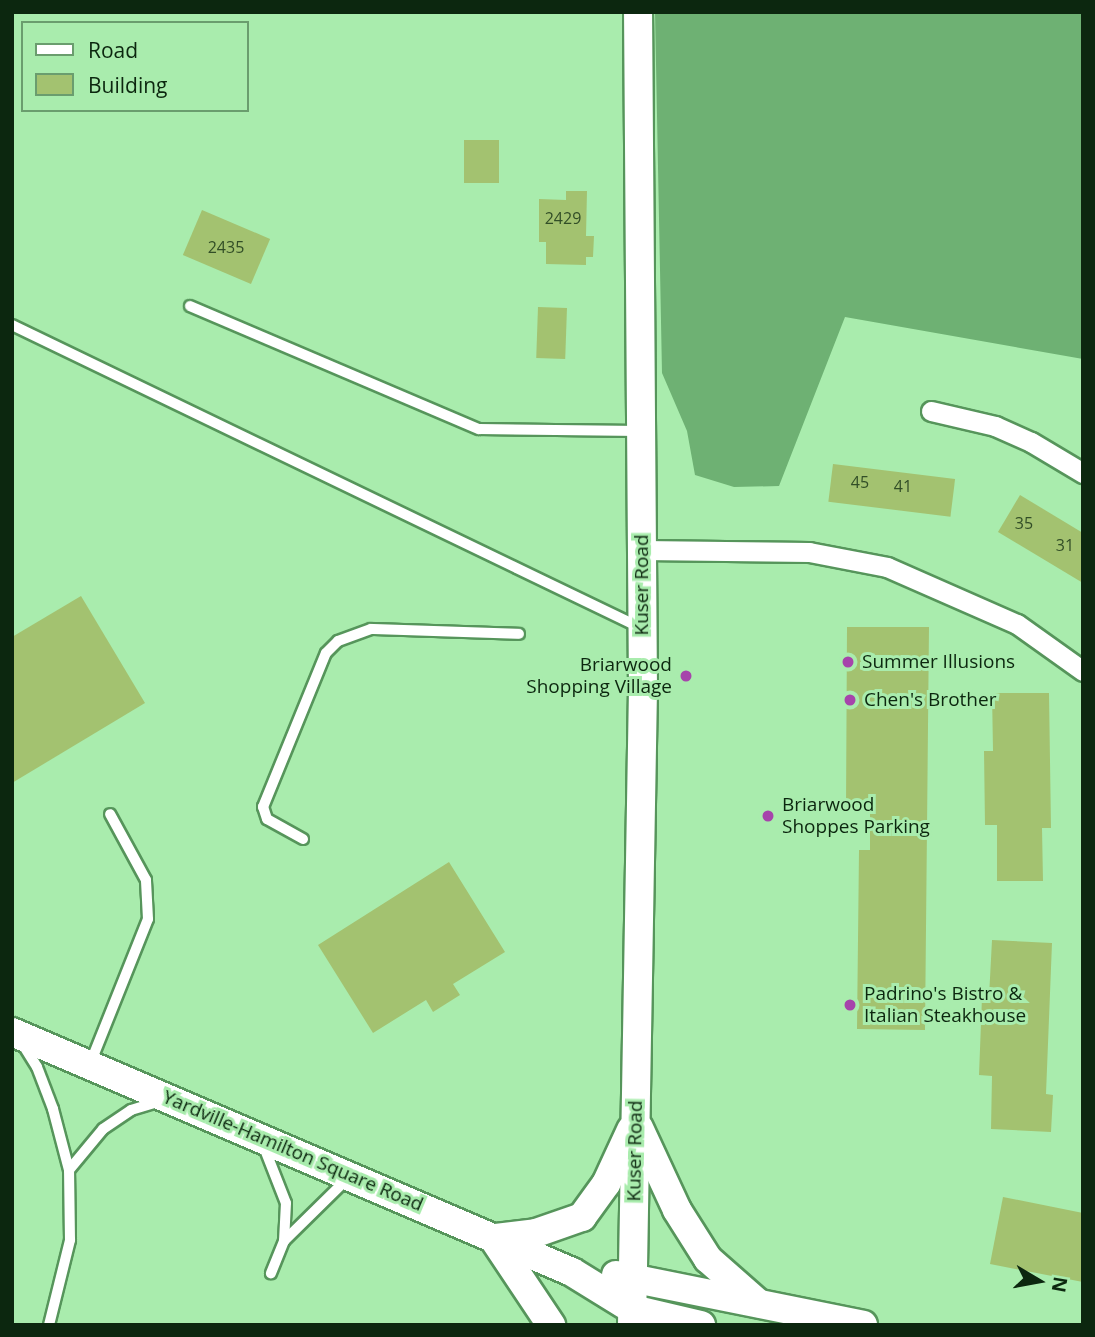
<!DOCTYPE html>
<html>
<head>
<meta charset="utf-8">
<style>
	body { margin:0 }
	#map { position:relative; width:1095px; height:1337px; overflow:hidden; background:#a9ecad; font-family:"Open Sans",sans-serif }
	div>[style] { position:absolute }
	.forest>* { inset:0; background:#6eb173 }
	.building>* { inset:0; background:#a3c270; transform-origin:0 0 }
	.roads { filter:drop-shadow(2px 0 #56955b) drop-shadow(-2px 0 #56955b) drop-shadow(0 2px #56955b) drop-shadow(0 -2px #56955b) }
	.lane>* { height:10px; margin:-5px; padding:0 5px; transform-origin:5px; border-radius:5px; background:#fff }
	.street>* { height:19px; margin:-9.5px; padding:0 9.5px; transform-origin:9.5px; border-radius:9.5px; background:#fff }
	.secondary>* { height:28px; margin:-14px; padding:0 14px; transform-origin:14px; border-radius:14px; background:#fff }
	.dots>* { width:19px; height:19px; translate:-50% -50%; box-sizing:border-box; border:4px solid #a9ecad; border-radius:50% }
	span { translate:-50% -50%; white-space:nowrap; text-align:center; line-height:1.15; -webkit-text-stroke:6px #a9ecad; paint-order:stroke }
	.number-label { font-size:16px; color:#324e27 }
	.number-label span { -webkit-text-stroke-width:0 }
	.street-label { font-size:19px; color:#0c270f }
	.poi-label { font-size:19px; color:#0c270f }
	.left { translate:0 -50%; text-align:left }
	.right { translate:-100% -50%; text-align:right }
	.frame { position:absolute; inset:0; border:14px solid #0c270f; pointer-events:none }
	.legend { position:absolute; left:21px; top:21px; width:228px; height:91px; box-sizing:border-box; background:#a9ecad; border:2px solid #6a9d6e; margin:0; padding:9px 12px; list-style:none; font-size:21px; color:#0c270f }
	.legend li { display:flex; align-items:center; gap:14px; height:35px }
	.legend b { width:35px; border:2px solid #6a9d6e }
	.north { position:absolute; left:1004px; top:1246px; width:70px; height:70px; -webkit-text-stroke:5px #a9ecad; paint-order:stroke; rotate:100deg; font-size:19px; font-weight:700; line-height:28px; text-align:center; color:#0c270f }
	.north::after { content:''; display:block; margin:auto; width:24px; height:32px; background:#0c270f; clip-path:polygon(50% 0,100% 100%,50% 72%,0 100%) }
</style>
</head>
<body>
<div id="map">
	<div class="forest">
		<div style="clip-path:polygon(655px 12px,1083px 12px,1083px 359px,845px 317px,779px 486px,734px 487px,695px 475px,687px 431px,662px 373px)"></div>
	</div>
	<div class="building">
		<div style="left:464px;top:140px;width:35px;height:43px"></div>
		<div style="clip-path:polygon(566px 191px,587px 191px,586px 236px,594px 236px,593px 257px,586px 257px,586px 265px,546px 264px,546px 242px,539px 242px,539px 199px,566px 200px)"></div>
		<div style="left:202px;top:210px;width:74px;height:49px;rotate:23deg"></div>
		<div style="left:538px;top:307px;width:29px;height:51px;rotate:2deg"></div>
		<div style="left:833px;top:464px;width:123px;height:38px;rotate:7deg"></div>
		<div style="clip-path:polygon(1020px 495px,1083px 533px,1083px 583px,998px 532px)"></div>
		<div style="clip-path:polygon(81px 596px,145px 703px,12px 783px,12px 637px)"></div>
		<div style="clip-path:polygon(847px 627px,929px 627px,925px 1030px,857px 1029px,859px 850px,870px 850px,870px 807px,846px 807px)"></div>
		<div style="clip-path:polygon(992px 693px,1049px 693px,1051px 828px,1042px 828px,1043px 881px,997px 881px,997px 825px,985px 825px,984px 751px,993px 751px)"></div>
		<div style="clip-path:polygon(449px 862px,505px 952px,453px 984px,460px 995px,433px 1012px,426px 1000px,373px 1033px,318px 945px)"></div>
		<div style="clip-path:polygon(992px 940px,1052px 943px,1046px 1094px,1053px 1095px,1051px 1132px,991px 1129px,992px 1076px,979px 1075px,982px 997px,989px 997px)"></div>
		<div style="clip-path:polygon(1003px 1197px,1083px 1213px,1083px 1282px,990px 1264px)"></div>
	</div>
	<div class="roads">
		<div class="lane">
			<div style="left:190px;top:306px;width:314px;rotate:23.1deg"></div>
			<div style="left:479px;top:429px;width:161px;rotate:0.7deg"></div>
			<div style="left:12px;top:325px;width:696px;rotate:25.72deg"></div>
			<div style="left:303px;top:839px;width:41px;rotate:-150.9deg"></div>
			<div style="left:267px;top:819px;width:13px;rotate:-108deg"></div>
			<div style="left:263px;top:807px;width:166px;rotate:-67.8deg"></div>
			<div style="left:326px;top:653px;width:17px;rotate:-45deg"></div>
			<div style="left:338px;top:641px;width:35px;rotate:-20deg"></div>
			<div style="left:371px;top:629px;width:148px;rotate:1.9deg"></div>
			<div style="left:22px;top:1043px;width:28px;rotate:58deg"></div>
			<div style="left:37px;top:1067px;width:45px;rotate:69.1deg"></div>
			<div style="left:53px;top:1109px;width:63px;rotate:75.3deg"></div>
			<div style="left:69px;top:1170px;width:53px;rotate:-50.3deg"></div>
			<div style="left:103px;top:1129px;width:34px;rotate:-34deg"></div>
			<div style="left:131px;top:1110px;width:27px;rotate:-17deg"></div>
			<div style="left:90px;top:1064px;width:156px;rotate:-68.2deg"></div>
			<div style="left:148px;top:919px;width:39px;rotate:-93deg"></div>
			<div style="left:146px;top:880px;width:75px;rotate:-118.6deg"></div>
			<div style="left:264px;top:1147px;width:60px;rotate:68.6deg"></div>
			<div style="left:286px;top:1203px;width:38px;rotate:93deg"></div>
			<div style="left:284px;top:1241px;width:35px;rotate:112deg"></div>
			<div style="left:284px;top:1241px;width:87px;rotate:-44.5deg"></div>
			<div style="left:49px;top:1325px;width:88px;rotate:-76.1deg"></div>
			<div style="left:70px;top:1240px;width:70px;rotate:-90.8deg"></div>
		</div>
		<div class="street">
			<div style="left:931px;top:411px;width:66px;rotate:13.2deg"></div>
			<div style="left:995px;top:426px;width:39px;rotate:24deg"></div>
			<div style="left:1031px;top:442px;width:61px;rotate:30.8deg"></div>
			<div style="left:642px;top:550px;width:167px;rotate:0.7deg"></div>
			<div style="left:809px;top:552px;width:79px;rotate:10.9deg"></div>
			<div style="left:887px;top:567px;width:142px;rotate:23.7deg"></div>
			<div style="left:1017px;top:624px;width:81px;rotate:35.5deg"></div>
		</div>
		<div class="secondary">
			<div style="left:12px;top:1032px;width:609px;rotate:23.2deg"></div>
			<div style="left:572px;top:1272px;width:70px;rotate:31.7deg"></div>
			<div style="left:632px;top:1309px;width:71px;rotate:13.1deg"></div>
			<div style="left:639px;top:1128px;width:90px;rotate:65.1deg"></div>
			<div style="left:677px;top:1210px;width:58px;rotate:57.7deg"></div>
			<div style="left:708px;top:1259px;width:67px;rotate:41.3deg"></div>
			<div style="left:493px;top:1238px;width:105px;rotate:56.3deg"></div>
			<div style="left:496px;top:1238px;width:40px;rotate:-7.1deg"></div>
			<div style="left:536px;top:1233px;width:49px;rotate:-19.2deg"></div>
			<div style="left:582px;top:1217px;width:41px;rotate:-54deg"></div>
			<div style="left:606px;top:1184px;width:60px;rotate:-65.2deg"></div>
			<div style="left:616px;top:1275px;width:252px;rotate:11.4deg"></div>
			<div style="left:632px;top:1325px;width:635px;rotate:-89.01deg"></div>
			<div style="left:643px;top:690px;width:678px;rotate:-90.42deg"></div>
		</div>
	</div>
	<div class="dots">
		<div style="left:848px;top:662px;background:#a644ab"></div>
		<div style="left:686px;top:676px;background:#a644ab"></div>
		<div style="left:850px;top:700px;background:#a644ab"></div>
		<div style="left:768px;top:816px;background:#a644ab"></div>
		<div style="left:850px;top:1005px;background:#a644ab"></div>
	</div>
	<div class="number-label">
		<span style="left:563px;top:218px">2429</span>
		<span style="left:226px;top:247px">2435</span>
		<span style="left:860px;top:482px">45</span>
		<span style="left:903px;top:486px">41</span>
		<span style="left:1024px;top:523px">35</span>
		<span style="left:1065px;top:545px">31</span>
	</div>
	<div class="street-label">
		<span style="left:642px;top:585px;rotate:-90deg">Kuser Road</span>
		<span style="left:293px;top:1151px;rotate:23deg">Yardville-Hamilton Square Road</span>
		<span style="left:635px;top:1151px;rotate:-89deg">Kuser Road</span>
	</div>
	<div class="poi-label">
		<span class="left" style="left:862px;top:662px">Summer Illusions</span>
		<span class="right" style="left:672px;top:676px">Briarwood<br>Shopping Village</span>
		<span class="left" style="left:864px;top:700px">Chen's Brother</span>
		<span class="left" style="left:782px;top:816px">Briarwood<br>Shoppes Parking</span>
		<span class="left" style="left:864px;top:1005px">Padrino's Bistro &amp;<br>Italian Steakhouse</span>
	</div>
	<div class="frame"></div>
	<ul class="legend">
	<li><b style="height:9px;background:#fff"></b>Road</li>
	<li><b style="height:19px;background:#a3c270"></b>Building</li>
	</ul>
	<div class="north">N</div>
</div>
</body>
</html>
